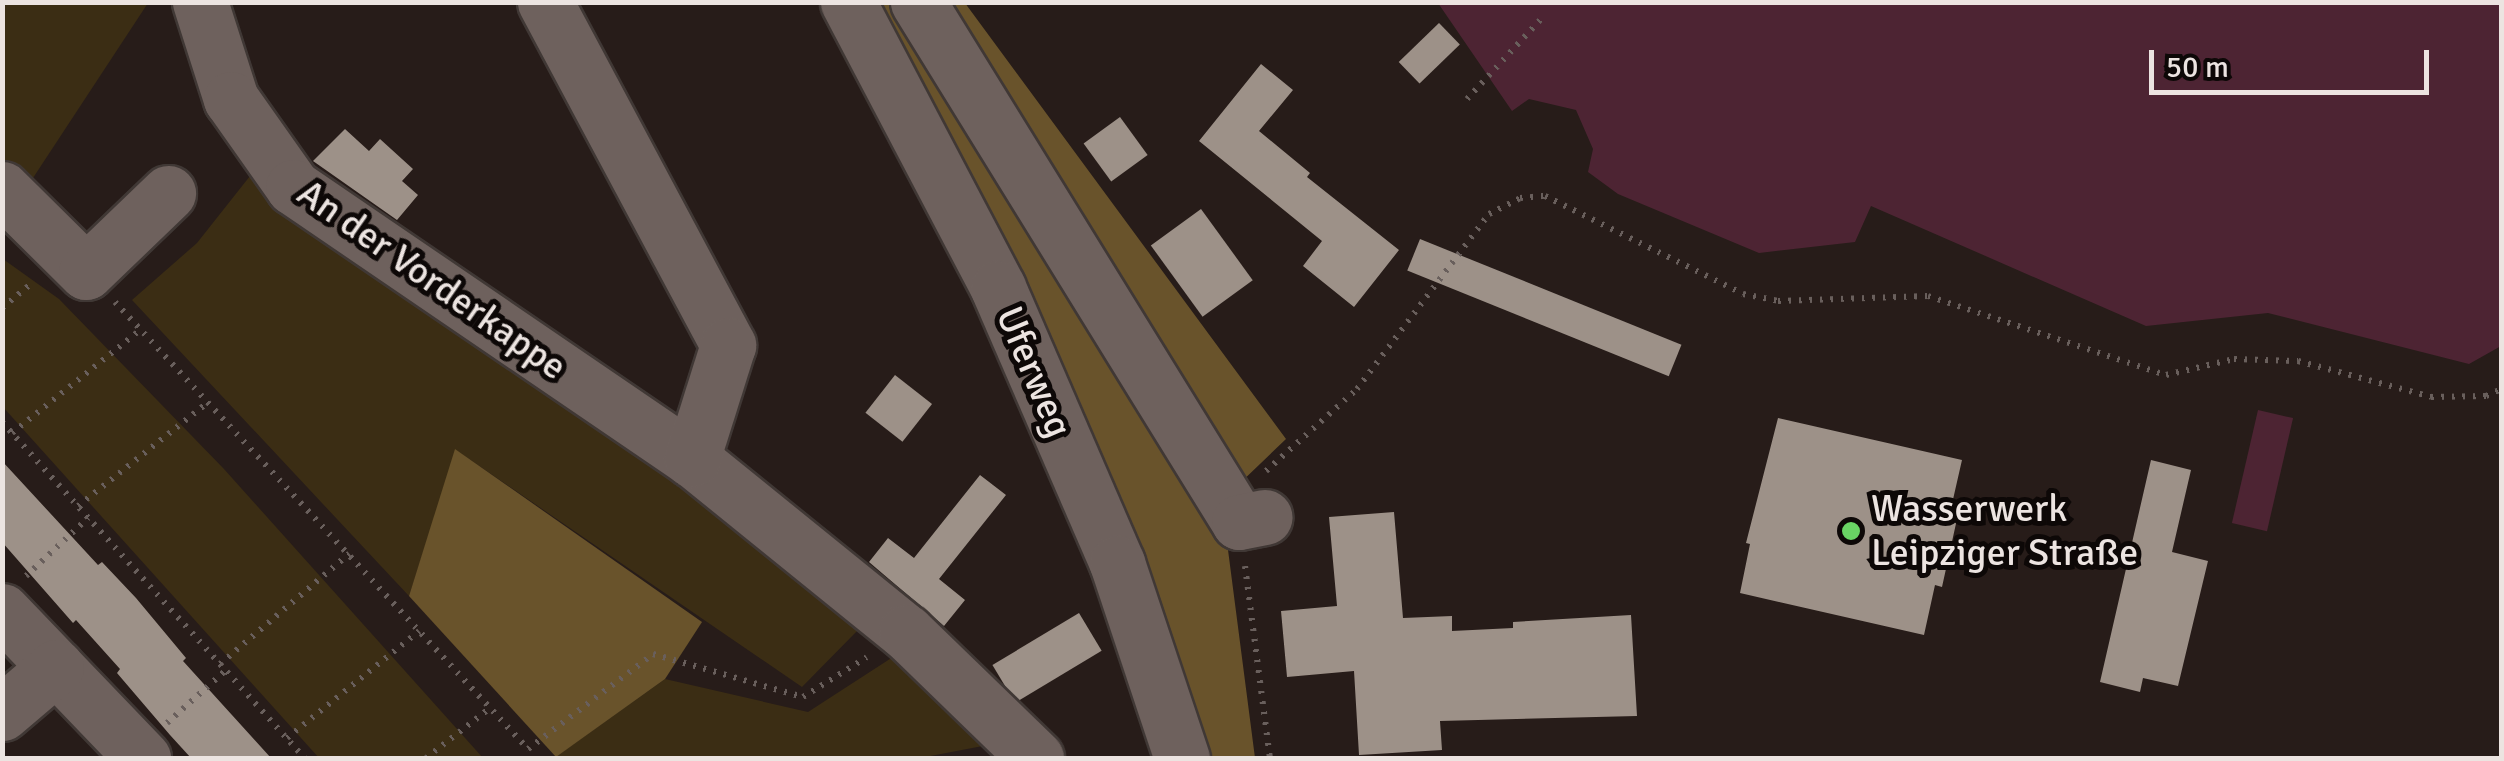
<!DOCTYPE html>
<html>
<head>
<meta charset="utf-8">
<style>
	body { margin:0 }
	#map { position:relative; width:2504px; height:761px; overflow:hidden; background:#271c19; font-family:Signika,sans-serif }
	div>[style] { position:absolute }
	.green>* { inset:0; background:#3b2d14 }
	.forest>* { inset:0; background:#69532b }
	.water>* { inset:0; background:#4d2433; transform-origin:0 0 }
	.building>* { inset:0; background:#9d9188; transform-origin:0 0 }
	.path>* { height:6px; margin-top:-3px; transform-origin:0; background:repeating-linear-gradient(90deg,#695f5c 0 2.5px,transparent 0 10.5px) }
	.roads { filter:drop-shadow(2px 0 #403835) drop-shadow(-2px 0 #403835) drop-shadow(0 2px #403835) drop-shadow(0 -2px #403835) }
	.minor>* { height:55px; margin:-27.5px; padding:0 27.5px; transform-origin:27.5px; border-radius:27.5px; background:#6e615d }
	.dots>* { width:28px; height:28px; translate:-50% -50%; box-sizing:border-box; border:5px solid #0d0807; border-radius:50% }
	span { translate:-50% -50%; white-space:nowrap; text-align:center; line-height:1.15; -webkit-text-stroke:10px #0d0807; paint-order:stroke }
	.street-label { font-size:38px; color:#ece4e1 }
	.poi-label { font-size:38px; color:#ece4e1 }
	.left { translate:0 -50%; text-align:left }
	.frame { position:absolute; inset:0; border:5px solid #ece4e1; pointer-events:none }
	.scale { position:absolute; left:2149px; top:50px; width:280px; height:45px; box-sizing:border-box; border:5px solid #ece4e1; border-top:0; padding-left:12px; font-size:30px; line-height:35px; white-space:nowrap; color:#ece4e1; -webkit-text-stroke:8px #0d0807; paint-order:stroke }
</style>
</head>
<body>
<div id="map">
	<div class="green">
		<div style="clip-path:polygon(2px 3px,148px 3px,31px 181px,3px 163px)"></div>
		<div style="clip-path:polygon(250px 176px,685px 486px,860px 628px,802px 687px,456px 450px,409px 596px,132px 300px,197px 243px)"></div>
		<div style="clip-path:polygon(3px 259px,59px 299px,224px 469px,483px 758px,319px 758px,3px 407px)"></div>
		<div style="clip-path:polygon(896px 655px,988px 745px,920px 758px,554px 758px,665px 679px,808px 712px)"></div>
	</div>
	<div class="forest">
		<div style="clip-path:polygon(866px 3px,965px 3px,1286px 439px,1237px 486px,1224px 519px,1255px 758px,1197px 758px)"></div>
		<div style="clip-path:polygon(455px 449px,702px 622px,665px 679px,556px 757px,409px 596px)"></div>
	</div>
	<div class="water">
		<div style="clip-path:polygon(1438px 3px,2501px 3px,2501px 346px,2469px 364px,2268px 313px,2146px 326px,1871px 206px,1855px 242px,1759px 253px,1618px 194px,1588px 172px,1593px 149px,1576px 110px,1529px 99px,1512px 111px)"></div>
		<div style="left:2258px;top:410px;width:36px;height:116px;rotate:13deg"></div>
	</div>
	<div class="building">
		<div style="left:1439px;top:23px;width:30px;height:56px;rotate:46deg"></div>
		<div style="clip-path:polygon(1261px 64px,1293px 90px,1259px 131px,1310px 173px,1307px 177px,1399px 250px,1354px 307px,1303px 266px,1322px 241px,1199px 141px)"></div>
		<div style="left:1120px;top:117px;width:47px;height:45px;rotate:54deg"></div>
		<div style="clip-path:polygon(345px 129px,369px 151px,380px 139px,413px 169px,402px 181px,418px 195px,397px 220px,313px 161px)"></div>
		<div style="left:1201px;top:209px;width:88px;height:62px;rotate:54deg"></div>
		<div style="left:1420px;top:239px;width:282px;height:34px;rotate:22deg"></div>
		<div style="left:895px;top:375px;width:47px;height:48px;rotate:38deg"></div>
		<div style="clip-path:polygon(1778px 418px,1962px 460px,1949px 517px,1957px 519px,1942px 587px,1935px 585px,1924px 635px,1740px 593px,1750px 544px,1746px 543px)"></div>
		<div style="clip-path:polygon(2151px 460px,2191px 470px,2172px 552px,2208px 561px,2178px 686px,2143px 678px,2140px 692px,2100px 682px)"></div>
		<div style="clip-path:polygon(2px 461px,98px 565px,102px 562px,136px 598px,186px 658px,183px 661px,271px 758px,191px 758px,170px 735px,117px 673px,120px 669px,76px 620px,73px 623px,2px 542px)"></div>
		<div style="clip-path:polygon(980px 475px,1006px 495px,939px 579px,965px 600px,944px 626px,869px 562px,888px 538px,914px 558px)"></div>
		<div style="clip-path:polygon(1394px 512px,1403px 618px,1452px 616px,1452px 631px,1513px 628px,1513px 622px,1631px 615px,1637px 716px,1440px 721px,1442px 750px,1359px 755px,1354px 671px,1287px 677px,1281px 611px,1337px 606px,1329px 517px)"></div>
		<div style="left:1079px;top:613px;width:44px;height:101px;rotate:59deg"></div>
	</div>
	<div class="path">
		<div style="left:1467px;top:99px;width:110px;rotate:-47.2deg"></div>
		<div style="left:115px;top:302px;width:609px;rotate:47.26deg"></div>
		<div style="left:2px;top:308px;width:39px;rotate:-40deg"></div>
		<div style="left:2px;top:422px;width:452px;rotate:48deg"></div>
		<div style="left:12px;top:433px;width:164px;rotate:-38.8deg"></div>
		<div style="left:1266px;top:471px;width:122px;rotate:-42deg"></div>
		<div style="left:1357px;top:389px;width:219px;rotate:-53deg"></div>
		<div style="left:1489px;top:214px;width:35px;rotate:-27deg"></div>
		<div style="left:1520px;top:198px;width:25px;rotate:-5deg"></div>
		<div style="left:1545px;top:196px;width:221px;rotate:26.3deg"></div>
		<div style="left:1743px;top:294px;width:36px;rotate:11deg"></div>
		<div style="left:1778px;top:301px;width:150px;rotate:-1.9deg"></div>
		<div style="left:1928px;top:296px;width:251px;rotate:18.4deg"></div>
		<div style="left:2166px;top:375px;width:70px;rotate:-13.2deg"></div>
		<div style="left:2234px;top:359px;width:64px;rotate:1.8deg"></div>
		<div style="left:2298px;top:361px;width:138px;rotate:15.1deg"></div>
		<div style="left:2431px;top:397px;width:55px;rotate:-1deg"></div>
		<div style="left:2486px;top:396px;width:17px;rotate:-24deg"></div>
		<div style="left:78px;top:506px;width:165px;rotate:-38.6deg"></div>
		<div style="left:1245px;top:566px;width:194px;rotate:82.6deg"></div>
		<div style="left:26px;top:576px;width:85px;rotate:-43.1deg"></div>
		<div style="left:220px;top:664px;width:170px;rotate:-40.5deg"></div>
		<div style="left:167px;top:723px;width:79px;rotate:-41.9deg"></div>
		<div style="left:287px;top:738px;width:170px;rotate:-39deg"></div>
		<div style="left:426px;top:758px;width:81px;rotate:-38deg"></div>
		<div style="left:528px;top:758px;width:9px;rotate:-90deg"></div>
		<div style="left:528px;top:749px;width:157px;rotate:-37.2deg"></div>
		<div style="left:653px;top:654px;width:156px;rotate:16deg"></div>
		<div style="left:803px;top:697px;width:75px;rotate:-32deg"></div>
	</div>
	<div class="roads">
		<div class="minor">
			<div style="left:200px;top:2px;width:102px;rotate:72.3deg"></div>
			<div style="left:231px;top:99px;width:108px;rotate:54.8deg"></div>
			<div style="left:293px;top:187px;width:483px;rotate:34.3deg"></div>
			<div style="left:692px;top:459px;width:275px;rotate:39deg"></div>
			<div style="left:906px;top:632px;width:181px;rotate:44.1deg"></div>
			<div style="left:545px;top:2px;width:389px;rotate:61.9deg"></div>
			<div style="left:728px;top:345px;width:120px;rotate:107.5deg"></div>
			<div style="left:848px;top:2px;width:323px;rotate:62.3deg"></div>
			<div style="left:998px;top:288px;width:300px;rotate:66.6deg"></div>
			<div style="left:1117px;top:563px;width:206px;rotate:71.6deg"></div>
			<div style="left:918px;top:2px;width:611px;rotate:58.31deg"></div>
			<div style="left:1239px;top:522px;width:26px;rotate:-11deg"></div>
			<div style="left:2px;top:189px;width:118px;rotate:44.7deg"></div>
			<div style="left:86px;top:272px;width:114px;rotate:-43.9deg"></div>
			<div style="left:2px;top:611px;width:204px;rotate:46.2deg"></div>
			<div style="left:2px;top:713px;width:71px;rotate:-40.4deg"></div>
		</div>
	</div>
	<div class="dots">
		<div style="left:1851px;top:531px;background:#69d464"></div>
	</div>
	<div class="street-label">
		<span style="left:432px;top:280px;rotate:35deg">An der Vorderkappe</span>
		<span style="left:1034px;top:372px;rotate:67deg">Uferweg</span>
	</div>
	<div class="poi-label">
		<span class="left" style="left:1871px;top:531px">Wasserwerk<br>Leipziger Straße</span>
	</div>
	<div class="frame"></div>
	<div class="scale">50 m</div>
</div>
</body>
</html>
